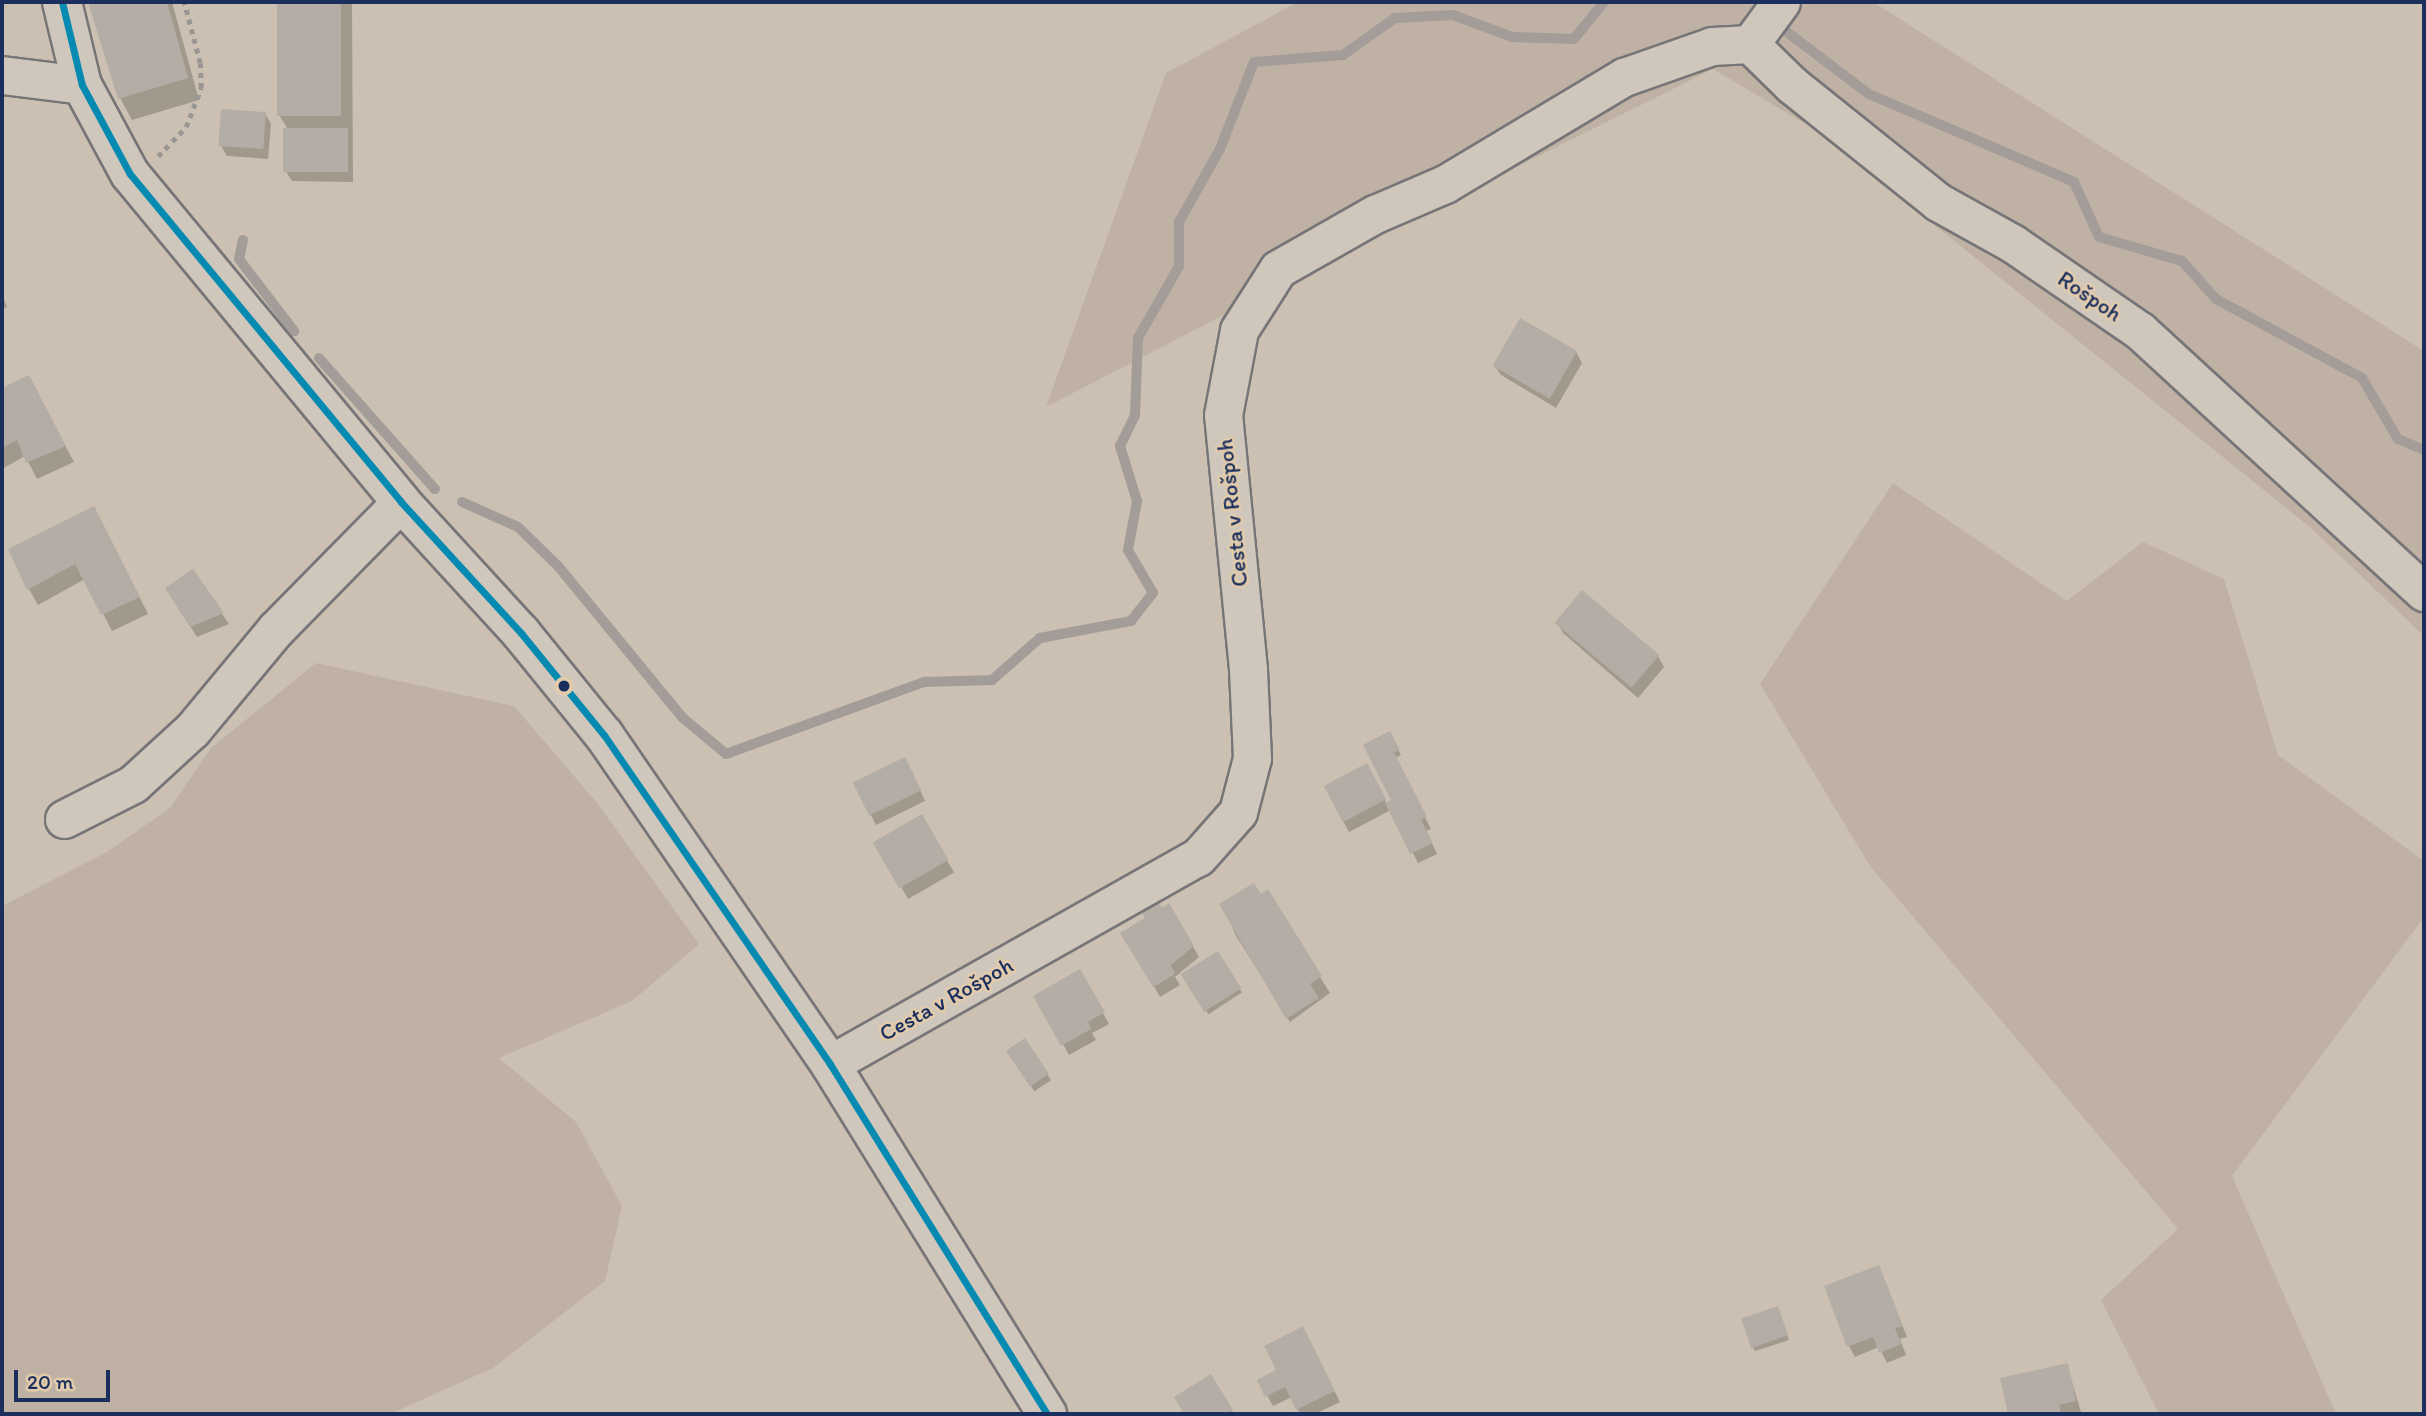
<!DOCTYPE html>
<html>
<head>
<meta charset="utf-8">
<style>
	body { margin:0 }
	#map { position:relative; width:2426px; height:1416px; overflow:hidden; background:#cbc0b1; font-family:Itim,sans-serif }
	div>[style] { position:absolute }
	.green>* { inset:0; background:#bfb2a4 }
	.shadow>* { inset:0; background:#0003; transform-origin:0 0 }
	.stream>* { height:10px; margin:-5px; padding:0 5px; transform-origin:5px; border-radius:5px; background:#a49c98 }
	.building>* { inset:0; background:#b4ada5; transform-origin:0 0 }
	.path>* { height:4.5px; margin-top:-2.25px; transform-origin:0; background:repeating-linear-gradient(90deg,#999693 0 5px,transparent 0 10px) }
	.roads { filter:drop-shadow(2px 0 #767577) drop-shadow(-2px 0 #767577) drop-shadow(0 2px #767577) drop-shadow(0 -2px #767577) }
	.street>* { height:37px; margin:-18.5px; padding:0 18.5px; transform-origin:18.5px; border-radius:18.5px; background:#cfc7bb }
	.secondary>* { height:38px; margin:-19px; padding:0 19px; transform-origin:19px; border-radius:19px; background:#cfc7bb }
	.bus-1>* { height:7px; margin:-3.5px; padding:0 3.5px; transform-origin:3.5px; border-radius:3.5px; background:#078ab2 }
	.dots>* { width:19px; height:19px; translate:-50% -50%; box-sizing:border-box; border:4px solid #e2cbab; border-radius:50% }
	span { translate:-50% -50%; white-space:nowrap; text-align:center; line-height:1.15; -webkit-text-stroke:5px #e2cbab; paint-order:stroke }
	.street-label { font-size:23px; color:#1b2f5e }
	.frame { position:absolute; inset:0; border:4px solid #1b2f5e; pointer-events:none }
	.scale { position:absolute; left:14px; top:1370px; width:96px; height:32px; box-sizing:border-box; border:4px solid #1b2f5e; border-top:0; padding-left:9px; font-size:21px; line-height:24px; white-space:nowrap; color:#1b2f5e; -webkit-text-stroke:5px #e2cbab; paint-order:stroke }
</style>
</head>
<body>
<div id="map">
	<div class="green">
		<div style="clip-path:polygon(1298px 2px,1873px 2px,2424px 351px,2424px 636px,2311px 528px,1819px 132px,1713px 69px,1448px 201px,1377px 226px,1241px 306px,1046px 407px,1166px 73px)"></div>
		<div style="clip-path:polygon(1893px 483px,2067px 601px,2143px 542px,2224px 579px,2278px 755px,2424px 861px,2424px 917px,2232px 1176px,2336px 1414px,2159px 1414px,2101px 1300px,2178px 1229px,1870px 866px,1760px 684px)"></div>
		<div style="clip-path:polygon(316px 663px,514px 706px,597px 803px,699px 944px,632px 1001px,499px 1058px,576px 1122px,622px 1206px,605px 1281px,493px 1368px,390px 1414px,2px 1414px,2px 906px,107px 852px,170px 808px,211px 748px)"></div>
	</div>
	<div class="shadow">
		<div style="clip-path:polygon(90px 2px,172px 2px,199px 100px,132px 120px,120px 98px)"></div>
		<div style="clip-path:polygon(279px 2px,352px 2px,353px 182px,292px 181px,285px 170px,289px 131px,279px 115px)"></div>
		<div style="clip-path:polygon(265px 113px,271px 124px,268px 159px,227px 156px,221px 146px)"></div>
		<div style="clip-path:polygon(2px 294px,7px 307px,2px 309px)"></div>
		<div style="clip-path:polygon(1576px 352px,1582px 363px,1556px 408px,1501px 375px,1494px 365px)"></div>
		<div style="clip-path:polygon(28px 377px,74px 462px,37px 479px,25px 456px,2px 469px,2px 389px)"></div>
		<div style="clip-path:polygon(103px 525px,148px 614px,112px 631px,85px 579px,38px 605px,29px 589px)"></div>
		<div style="clip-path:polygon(192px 571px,229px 624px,197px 637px,173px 599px)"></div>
		<div style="clip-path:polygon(1582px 592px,1658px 656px,1664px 667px,1638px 698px,1563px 633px,1557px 623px)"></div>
		<div style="clip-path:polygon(1389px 733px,1401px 755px,1395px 758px,1431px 829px,1426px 831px,1437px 854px,1418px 863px,1391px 810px,1349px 832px,1343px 821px,1372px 776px,1387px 804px,1393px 801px)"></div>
		<div style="clip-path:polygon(911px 770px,925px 801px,876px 825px,855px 783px)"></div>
		<div style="left:922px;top:817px;width:64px;height:53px;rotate:60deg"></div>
		<div style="clip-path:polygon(1169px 906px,1199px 957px,1175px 977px,1180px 985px,1160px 997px,1123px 933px)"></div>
		<div style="clip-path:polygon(1228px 916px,1320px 977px,1330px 993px,1290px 1022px,1235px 934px)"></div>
		<div style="left:1217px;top:954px;width:46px;height:40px;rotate:57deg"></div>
		<div style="clip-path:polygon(1080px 972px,1109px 1024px,1092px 1033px,1096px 1040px,1069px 1055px,1036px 997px)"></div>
		<div style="left:1025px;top:1040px;width:48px;height:20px;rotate:57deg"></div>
		<div style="clip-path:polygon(1879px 1267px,1907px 1337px,1900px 1339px,1906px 1355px,1887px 1363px,1879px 1347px,1855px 1357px,1849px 1346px)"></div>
		<div style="clip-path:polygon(1777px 1308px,1789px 1340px,1755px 1351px,1752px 1346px)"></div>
		<div style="clip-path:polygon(1308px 1339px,1340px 1402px,1315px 1414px,1300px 1414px,1292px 1397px,1273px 1406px,1259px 1381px,1279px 1371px)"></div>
		<div style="clip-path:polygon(2067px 1365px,2081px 1412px,2010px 1414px,2002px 1379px)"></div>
		<div style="clip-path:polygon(1211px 1376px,1234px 1414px,1186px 1414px,1176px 1397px)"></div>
	</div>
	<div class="stream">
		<div style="left:1775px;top:23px;width:118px;rotate:37.1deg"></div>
		<div style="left:1869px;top:94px;width:223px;rotate:23.2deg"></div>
		<div style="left:2074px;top:182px;width:60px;rotate:65.6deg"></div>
		<div style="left:2099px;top:237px;width:86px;rotate:16.1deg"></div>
		<div style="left:2182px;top:261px;width:51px;rotate:48.2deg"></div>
		<div style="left:2216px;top:299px;width:166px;rotate:28.4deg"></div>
		<div style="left:2362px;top:378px;width:71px;rotate:59.5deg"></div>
		<div style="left:2398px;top:439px;width:28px;rotate:23deg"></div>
		<div style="left:243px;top:240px;width:19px;rotate:102deg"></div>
		<div style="left:239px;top:259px;width:91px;rotate:52.6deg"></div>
		<div style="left:319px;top:358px;width:175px;rotate:48.5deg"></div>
		<div style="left:462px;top:502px;width:61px;rotate:24.1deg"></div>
		<div style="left:518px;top:527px;width:56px;rotate:44.3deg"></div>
		<div style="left:558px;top:566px;width:197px;rotate:50.6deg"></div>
		<div style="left:683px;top:718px;width:56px;rotate:39.9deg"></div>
		<div style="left:726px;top:754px;width:211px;rotate:-20deg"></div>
		<div style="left:924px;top:682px;width:68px;rotate:-1.7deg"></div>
		<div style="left:992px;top:680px;width:64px;rotate:-41.2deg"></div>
		<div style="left:1040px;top:638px;width:93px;rotate:-10.6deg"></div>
		<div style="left:1131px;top:621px;width:36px;rotate:-52deg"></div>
		<div style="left:1153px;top:593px;width:50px;rotate:-120.2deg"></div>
		<div style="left:1128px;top:550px;width:50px;rotate:-79.6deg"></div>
		<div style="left:1137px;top:501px;width:58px;rotate:-107.2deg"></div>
		<div style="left:1120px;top:446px;width:34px;rotate:-64deg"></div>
		<div style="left:1135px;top:415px;width:77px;rotate:-87.8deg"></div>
		<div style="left:1138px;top:338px;width:83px;rotate:-60.3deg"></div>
		<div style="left:1179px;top:266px;width:44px;rotate:-90deg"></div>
		<div style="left:1179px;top:222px;width:84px;rotate:-60.7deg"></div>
		<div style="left:1220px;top:149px;width:93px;rotate:-68.7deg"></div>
		<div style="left:1254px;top:62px;width:89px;rotate:-4.5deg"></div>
		<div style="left:1343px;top:55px;width:64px;rotate:-35.4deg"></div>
		<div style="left:1395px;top:18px;width:58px;rotate:-3deg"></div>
		<div style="left:1453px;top:15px;width:63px;rotate:20.4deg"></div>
		<div style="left:1512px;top:37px;width:62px;rotate:1.8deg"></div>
		<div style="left:1574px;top:39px;width:48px;rotate:-51deg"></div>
	</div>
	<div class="building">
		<div style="clip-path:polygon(88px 2px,167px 2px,188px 78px,118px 99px)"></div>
		<div style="left:277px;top:2px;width:64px;height:114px"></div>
		<div style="left:221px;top:109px;width:45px;height:37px;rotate:4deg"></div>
		<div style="left:348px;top:128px;width:44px;height:65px;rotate:90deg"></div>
		<div style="left:1520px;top:318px;width:66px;height:55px;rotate:30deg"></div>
		<div style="clip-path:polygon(29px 375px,66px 446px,26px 463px,17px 440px,2px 448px,2px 388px)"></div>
		<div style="clip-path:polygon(94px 506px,140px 597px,101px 615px,75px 564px,27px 590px,8px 549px)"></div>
		<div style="clip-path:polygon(193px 569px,224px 613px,190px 627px,165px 588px)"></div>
		<div style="left:1582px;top:590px;width:101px;height:43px;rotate:40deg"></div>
		<div style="clip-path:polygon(1390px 731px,1400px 750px,1394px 752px,1427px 817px,1421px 820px,1433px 843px,1410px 854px,1385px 803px,1391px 800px,1363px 745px)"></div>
		<div style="left:905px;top:757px;width:37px;height:58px;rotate:64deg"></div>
		<div style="left:1367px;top:763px;width:41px;height:49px;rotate:62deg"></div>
		<div style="left:922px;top:814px;width:53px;height:57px;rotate:60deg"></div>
		<div style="clip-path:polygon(1254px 883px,1261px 894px,1268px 889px,1322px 976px,1310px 984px,1319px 998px,1286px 1019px,1219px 904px)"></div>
		<div style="clip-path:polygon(1159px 902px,1162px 908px,1169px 903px,1194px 946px,1171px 965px,1175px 974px,1153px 987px,1120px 933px,1145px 918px,1142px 912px)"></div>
		<div style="left:1218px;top:951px;width:44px;height:44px;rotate:58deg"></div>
		<div style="clip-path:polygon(1080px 969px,1105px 1012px,1088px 1022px,1091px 1029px,1061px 1046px,1033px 996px)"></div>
		<div style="left:1025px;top:1038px;width:43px;height:23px;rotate:56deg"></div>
		<div style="clip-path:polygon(1879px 1265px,1903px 1326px,1895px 1328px,1901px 1344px,1879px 1353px,1873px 1337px,1847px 1347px,1824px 1286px)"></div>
		<div style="left:1778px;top:1306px;width:31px;height:39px;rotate:71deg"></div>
		<div style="clip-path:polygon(1303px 1326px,1335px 1391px,1296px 1410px,1285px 1387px,1265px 1397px,1257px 1380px,1276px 1370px,1264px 1346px)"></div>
		<div style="clip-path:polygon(2068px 1363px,2076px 1401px,2059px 1405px,2061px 1414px,2008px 1414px,2000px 1378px)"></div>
		<div style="clip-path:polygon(1211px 1374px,1233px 1410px,1226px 1414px,1184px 1414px,1174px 1397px)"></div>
	</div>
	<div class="path">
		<div style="left:158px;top:156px;width:40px;rotate:-46deg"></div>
		<div style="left:186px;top:127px;width:42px;rotate:-69deg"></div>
		<div style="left:201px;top:88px;width:25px;rotate:-92deg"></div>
		<div style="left:200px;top:63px;width:63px;rotate:-104.7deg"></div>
	</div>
	<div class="roads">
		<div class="street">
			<div style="left:1750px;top:44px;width:59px;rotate:44.3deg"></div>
			<div style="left:1792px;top:85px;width:187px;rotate:38.7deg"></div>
			<div style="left:1938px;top:202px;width:85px;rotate:29deg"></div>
			<div style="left:2012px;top:243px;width:155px;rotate:34.5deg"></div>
			<div style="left:2140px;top:331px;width:386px;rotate:42.6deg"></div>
			<div style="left:1750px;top:44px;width:52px;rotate:-53.6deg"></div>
			<div style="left:2px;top:75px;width:81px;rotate:7.1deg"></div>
			<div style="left:64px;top:819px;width:77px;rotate:-26.9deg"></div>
			<div style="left:133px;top:784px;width:80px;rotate:-42.5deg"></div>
			<div style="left:192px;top:730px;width:130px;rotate:-50.3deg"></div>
			<div style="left:275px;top:630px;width:180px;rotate:-45.5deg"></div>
			<div style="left:830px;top:1064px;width:422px;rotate:-29.4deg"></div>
			<div style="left:1198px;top:857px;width:60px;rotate:-48.4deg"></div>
			<div style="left:1238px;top:812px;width:56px;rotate:-75.5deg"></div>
			<div style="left:1252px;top:758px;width:89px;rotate:-92.6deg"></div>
			<div style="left:1248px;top:669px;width:255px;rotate:-95.6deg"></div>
			<div style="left:1223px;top:415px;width:86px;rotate:-79.3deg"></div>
			<div style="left:1239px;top:330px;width:72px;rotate:-57.4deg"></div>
			<div style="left:1278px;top:269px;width:112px;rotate:-29.6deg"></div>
			<div style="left:1375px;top:214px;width:76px;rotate:-23.2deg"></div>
			<div style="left:1445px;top:184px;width:209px;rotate:-30.9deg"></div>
			<div style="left:1624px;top:77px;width:93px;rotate:-19.4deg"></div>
			<div style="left:1712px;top:46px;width:38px;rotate:-3deg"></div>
		</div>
		<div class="secondary">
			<div style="left:62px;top:2px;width:85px;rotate:76.5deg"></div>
			<div style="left:82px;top:85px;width:101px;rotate:61.7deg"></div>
			<div style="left:130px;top:174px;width:425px;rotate:50.4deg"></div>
			<div style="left:401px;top:502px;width:178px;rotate:47.5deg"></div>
			<div style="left:521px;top:633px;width:132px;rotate:50.9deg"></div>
			<div style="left:604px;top:735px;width:399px;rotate:55.5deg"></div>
			<div style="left:830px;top:1064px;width:412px;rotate:58.2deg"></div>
		</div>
	</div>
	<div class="bus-1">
		<div style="left:62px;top:2px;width:85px;rotate:76.5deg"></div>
		<div style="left:82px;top:85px;width:101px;rotate:61.7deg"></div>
		<div style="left:130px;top:174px;width:425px;rotate:50.4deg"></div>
		<div style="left:401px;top:502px;width:178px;rotate:47.5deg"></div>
		<div style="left:521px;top:633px;width:132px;rotate:50.9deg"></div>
		<div style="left:604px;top:735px;width:399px;rotate:55.5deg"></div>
		<div style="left:830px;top:1064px;width:412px;rotate:58.2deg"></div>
	</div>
	<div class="dots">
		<div style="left:564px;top:686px;background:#1b2f5e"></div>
	</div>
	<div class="street-label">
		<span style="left:2090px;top:296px;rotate:34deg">Rošpoh</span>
		<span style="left:1232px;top:513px;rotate:-96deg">Cesta v Rošpoh</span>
		<span style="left:946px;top:999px;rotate:-29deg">Cesta v Rošpoh</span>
	</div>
	<div class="frame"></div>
	<div class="scale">20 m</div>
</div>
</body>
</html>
